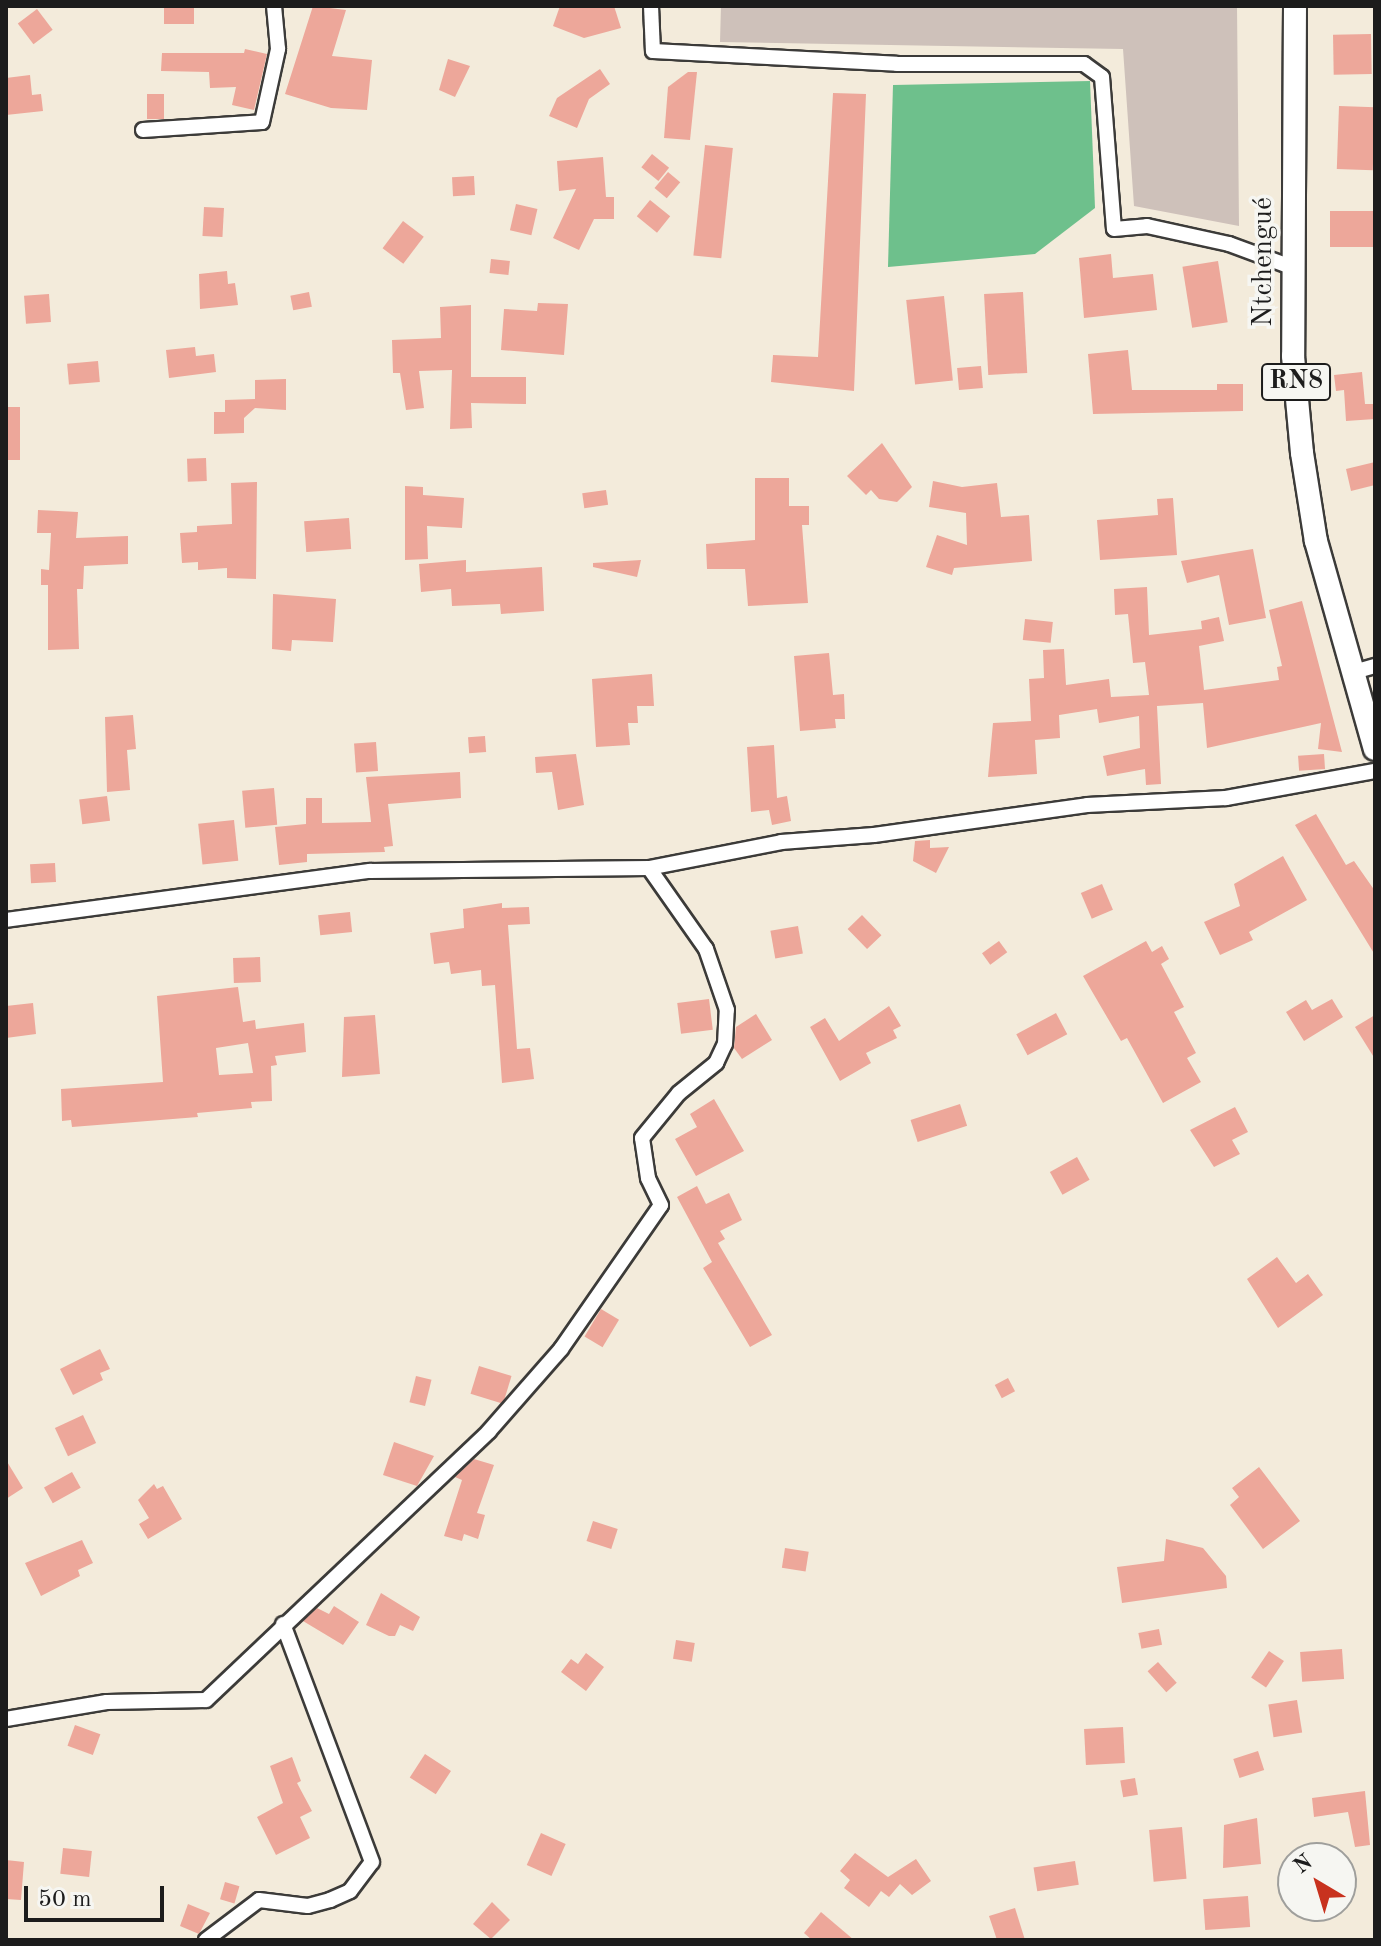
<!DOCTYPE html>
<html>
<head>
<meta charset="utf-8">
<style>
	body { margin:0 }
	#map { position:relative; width:1381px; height:1946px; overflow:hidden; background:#f3ebdb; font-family:"Old Standard TT",serif }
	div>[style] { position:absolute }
	.industrial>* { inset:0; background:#cec1ba }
	.forest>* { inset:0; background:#6ec08c }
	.building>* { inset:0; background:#eda79a; transform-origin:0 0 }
	.roads { filter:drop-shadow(2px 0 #3c3b39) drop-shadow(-2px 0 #3c3b39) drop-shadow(0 2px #3c3b39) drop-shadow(0 -2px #3c3b39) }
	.minor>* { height:14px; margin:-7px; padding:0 7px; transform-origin:7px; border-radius:7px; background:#fff }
	.primary>* { height:22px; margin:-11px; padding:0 11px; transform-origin:11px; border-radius:11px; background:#fff }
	span { translate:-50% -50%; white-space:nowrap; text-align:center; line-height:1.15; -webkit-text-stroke:7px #f6f6f2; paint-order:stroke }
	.shield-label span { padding:2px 6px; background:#f6f6f2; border:2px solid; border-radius:6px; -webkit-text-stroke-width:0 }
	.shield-label { font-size:26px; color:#1c1c1c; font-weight:700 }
	.street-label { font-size:28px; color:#1c1c1c }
	.frame { position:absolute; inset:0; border:8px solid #1c1c1c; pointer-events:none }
	.north { position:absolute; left:1277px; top:1842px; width:80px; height:80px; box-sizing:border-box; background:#f6f6f2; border:2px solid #9f9f9c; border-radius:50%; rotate:322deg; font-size:22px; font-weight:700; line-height:32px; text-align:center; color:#1c1c1c }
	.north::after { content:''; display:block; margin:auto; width:28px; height:36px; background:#c8321e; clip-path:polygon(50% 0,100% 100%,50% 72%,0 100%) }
	.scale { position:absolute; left:24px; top:1886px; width:140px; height:36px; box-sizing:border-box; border:4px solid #1c1c1c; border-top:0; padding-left:10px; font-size:24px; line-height:28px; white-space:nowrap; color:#1c1c1c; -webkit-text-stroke:6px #f6f6f2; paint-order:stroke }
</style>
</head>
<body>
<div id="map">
	<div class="industrial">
		<div style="clip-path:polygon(721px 6px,1237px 6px,1239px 226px,1134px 206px,1123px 49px,720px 42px)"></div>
	</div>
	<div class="forest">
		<div style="clip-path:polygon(1090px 81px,1095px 208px,1035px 254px,888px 267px,893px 85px)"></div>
	</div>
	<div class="building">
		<div style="left:164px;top:6px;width:30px;height:18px"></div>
		<div style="clip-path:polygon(313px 6px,346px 10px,332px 56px,372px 60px,367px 110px,331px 108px,285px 94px)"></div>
		<div style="clip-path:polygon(560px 6px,614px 6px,621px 28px,584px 38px,553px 26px)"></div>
		<div style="left:37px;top:9px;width:26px;height:24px;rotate:53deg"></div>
		<div style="left:1371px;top:34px;width:40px;height:38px;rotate:89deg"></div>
		<div style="clip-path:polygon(245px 49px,267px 54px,254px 110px,232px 105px,236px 87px,210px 88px,209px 72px,161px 71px,162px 53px,244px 53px)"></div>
		<div style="clip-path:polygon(448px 59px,470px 66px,455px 97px,439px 90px)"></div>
		<div style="clip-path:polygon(600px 69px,610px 84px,589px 99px,577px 128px,549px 116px,557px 98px)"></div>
		<div style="clip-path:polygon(688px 72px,697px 72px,690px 140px,664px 138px,668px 87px)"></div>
		<div style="clip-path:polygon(30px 75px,32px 95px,41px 94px,43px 111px,6px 115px,6px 78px)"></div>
		<div style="clip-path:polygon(833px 93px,866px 94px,854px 391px,771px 382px,773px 355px,818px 357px)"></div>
		<div style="left:164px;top:94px;width:25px;height:17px;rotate:90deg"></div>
		<div style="left:1339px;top:106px;width:36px;height:63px;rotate:2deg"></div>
		<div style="left:705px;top:145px;width:28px;height:111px;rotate:6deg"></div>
		<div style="left:652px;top:154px;width:22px;height:17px;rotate:39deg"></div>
		<div style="clip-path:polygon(603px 157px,606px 197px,614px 197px,614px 219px,594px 219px,579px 250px,553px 238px,576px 189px,559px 191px,557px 161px)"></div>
		<div style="left:668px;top:172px;width:16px;height:21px;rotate:40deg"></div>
		<div style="left:474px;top:176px;width:19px;height:22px;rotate:87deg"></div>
		<div style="left:650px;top:200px;width:26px;height:21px;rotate:39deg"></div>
		<div style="left:516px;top:204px;width:22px;height:27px;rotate:13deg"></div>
		<div style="left:204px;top:207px;width:20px;height:29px;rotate:3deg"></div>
		<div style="left:1375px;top:211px;width:36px;height:45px;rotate:90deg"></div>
		<div style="left:403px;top:221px;width:26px;height:34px;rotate:37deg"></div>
		<div style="clip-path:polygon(1111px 254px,1113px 278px,1153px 274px,1157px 310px,1084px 318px,1079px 258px)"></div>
		<div style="left:491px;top:259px;width:19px;height:14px;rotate:6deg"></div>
		<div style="left:1218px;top:261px;width:62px;height:36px;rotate:81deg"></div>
		<div style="clip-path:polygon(227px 271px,228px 284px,235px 283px,238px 305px,200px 309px,199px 274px)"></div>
		<div style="left:309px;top:292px;width:15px;height:19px;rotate:79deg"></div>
		<div style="left:1023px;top:292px;width:81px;height:39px;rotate:87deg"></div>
		<div style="left:49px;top:294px;width:28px;height:25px;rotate:86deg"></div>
		<div style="left:944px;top:296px;width:85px;height:38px;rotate:84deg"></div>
		<div style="clip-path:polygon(538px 303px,568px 304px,564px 355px,501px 350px,504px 309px,537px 311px)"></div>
		<div style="clip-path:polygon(471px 305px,471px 377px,526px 377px,526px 404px,471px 403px,472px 428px,450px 429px,452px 370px,419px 371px,424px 408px,406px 410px,400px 373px,393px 373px,392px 340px,441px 338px,440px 307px)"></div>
		<div style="clip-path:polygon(195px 347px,196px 356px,214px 354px,216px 372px,169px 378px,166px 350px)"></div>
		<div style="clip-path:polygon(1128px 350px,1132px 390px,1217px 390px,1217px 384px,1243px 384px,1243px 411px,1093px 414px,1088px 354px)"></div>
		<div style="left:98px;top:361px;width:21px;height:31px;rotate:85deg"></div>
		<div style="left:981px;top:366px;width:22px;height:24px;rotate:85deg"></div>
		<div style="clip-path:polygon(1362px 372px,1365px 404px,1375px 404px,1375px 419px,1346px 421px,1344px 390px,1336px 391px,1334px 375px)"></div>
		<div style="clip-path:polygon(286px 379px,286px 410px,255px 408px,244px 418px,244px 433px,214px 434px,214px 412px,225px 412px,225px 400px,255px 399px,255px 380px)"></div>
		<div style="left:6px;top:407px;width:14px;height:53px"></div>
		<div style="clip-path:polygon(882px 443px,912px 487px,897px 502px,879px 499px,871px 490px,866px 495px,847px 476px)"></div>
		<div style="left:206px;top:458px;width:23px;height:19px;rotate:88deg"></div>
		<div style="clip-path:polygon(1375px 462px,1375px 485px,1351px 491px,1346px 469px)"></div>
		<div style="clip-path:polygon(755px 478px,789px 478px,789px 506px,809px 506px,809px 525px,802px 525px,808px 603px,748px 606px,745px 569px,707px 569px,706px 544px,755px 540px)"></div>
		<div style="clip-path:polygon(933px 481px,962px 487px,997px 483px,1001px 517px,1029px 515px,1032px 561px,954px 568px,952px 575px,926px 567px,937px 535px,967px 545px,966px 513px,929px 507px)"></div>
		<div style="clip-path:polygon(257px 482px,256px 579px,227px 578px,227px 568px,198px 570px,198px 562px,182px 563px,180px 533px,197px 532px,197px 526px,232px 524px,231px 483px)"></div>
		<div style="clip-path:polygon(405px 486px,423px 487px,423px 495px,464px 498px,462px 528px,427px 526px,428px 559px,405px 560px)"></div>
		<div style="left:606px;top:490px;width:15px;height:24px;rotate:82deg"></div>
		<div style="clip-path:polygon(1173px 498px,1177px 555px,1100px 560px,1097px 520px,1158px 515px,1157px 499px)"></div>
		<div style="clip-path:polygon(38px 510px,78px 512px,76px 538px,128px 536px,128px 564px,84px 566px,83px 589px,77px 589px,79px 649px,48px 650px,48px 585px,41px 585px,41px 569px,49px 570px,51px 533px,37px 533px)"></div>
		<div style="left:349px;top:518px;width:31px;height:45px;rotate:86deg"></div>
		<div style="clip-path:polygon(1253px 549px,1266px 618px,1229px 625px,1219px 575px,1187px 583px,1181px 561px)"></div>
		<div style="clip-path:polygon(466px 560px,466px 572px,542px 567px,544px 611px,501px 614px,500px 604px,452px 606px,451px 589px,421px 592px,419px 564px)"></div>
		<div style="clip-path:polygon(641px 560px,637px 577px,593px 567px,593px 563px)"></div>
		<div style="clip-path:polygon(1147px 587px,1149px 635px,1202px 629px,1201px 621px,1219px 617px,1224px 641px,1199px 646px,1204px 690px,1279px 680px,1277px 667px,1282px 666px,1269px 610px,1302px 601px,1342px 752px,1318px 749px,1321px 723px,1207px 748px,1203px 703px,1157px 706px,1161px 784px,1146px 785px,1145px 769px,1107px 776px,1103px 756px,1140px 748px,1139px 716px,1099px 723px,1097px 709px,1059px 715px,1060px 738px,1035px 740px,1037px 774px,988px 777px,993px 723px,1031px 721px,1029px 679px,1044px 678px,1043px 650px,1064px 649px,1066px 685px,1109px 679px,1111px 697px,1149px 695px,1145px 662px,1133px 663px,1128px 614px,1115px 615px,1114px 589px)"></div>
		<div style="clip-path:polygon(273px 594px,336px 599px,333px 642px,292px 640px,291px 651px,272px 649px)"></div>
		<div style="left:1025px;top:619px;width:28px;height:21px;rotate:6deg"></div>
		<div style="clip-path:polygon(829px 653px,833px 695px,844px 694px,845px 719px,835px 719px,836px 728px,800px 731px,794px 656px)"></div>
		<div style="clip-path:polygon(652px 674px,654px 706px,637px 706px,638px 723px,628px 723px,630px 745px,596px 747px,592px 679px)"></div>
		<div style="clip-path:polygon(133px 715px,136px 749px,127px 750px,130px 790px,107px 792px,105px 717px)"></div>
		<div style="left:485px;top:736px;width:16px;height:17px;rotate:86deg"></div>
		<div style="left:376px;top:742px;width:29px;height:22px;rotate:86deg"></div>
		<div style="clip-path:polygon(774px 745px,777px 798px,787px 796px,791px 821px,772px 825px,769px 810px,751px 812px,747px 747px)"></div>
		<div style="clip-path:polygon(576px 754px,584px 805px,558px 810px,552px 772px,536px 773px,535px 757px)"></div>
		<div style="left:1324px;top:754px;width:15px;height:26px;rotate:86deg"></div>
		<div style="clip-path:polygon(460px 772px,461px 798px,388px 804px,393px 846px,384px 847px,385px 852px,307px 854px,307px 862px,279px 865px,275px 827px,306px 824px,306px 798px,322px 798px,322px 823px,371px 822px,366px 777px)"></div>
		<div style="left:274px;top:788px;width:37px;height:32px;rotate:85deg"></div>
		<div style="left:107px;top:796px;width:25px;height:28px;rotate:83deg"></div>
		<div style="clip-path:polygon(1316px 814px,1346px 865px,1354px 861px,1375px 891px,1375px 955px,1295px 825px)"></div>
		<div style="left:234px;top:820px;width:41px;height:36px;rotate:84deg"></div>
		<div style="clip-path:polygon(930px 840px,930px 848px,949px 847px,936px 873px,913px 861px,915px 841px)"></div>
		<div style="clip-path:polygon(1283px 856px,1307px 900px,1249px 932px,1253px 940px,1220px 955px,1204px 922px,1240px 906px,1234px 884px)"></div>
		<div style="left:55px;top:863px;width:19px;height:25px;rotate:87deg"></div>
		<div style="left:1102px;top:884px;width:28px;height:23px;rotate:67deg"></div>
		<div style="clip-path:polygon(502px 903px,502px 908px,529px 907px,530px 924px,508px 925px,517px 1049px,530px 1048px,534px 1079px,502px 1083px,495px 985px,482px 986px,481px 970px,451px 974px,449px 962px,434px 964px,430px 933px,464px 928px,463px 909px)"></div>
		<div style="left:350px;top:912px;width:20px;height:32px;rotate:84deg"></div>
		<div style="left:862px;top:915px;width:28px;height:20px;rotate:46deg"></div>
		<div style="left:798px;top:926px;width:28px;height:28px;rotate:80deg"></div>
		<div style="left:999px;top:941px;width:14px;height:21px;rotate:54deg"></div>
		<div style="clip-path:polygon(1146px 941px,1152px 952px,1162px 946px,1169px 959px,1161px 964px,1184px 1007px,1174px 1012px,1196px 1053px,1187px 1058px,1201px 1082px,1163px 1103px,1127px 1038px,1121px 1041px,1083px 976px)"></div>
		<div style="left:260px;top:957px;width:25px;height:27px;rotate:88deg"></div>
		<div style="clip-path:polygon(evenodd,238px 987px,243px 1022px,255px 1020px,256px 1029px,304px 1023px,306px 1052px,275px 1056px,277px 1065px,271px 1066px,272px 1101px,251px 1102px,252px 1108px,197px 1113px,198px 1117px,72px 1127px,71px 1120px,62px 1121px,61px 1089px,163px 1082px,157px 996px,238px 987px,248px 1043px,253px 1073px,219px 1075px,216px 1048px,248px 1043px)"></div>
		<div style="left:709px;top:999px;width:31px;height:32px;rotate:83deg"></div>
		<div style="clip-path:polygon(1332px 999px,1343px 1017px,1304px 1041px,1286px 1012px,1306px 1000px,1312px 1010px)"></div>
		<div style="clip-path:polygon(33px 1003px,36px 1034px,6px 1038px,6px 1006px)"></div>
		<div style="clip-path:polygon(889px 1006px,901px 1026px,893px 1030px,897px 1038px,866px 1053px,871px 1063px,840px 1081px,810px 1027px,825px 1018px,839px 1041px)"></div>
		<div style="left:1056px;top:1013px;width:24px;height:45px;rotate:62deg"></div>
		<div style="clip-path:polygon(756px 1014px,772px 1040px,742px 1059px,734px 1048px,736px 1027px)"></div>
		<div style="clip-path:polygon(375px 1015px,380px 1074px,342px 1077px,344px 1017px)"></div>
		<div style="clip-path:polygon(1375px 1015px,1375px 1059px,1355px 1027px)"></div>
		<div style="clip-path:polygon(714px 1099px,744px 1151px,696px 1176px,675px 1139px,697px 1127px,690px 1114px)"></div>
		<div style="left:960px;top:1104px;width:23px;height:52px;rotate:72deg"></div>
		<div style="clip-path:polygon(1235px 1107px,1248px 1132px,1232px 1140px,1240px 1154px,1214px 1167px,1190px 1130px)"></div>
		<div style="left:1077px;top:1157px;width:26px;height:31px;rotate:61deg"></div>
		<div style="clip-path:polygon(697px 1186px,706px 1204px,729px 1193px,742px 1220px,720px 1231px,725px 1239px,718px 1243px,772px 1335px,750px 1347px,703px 1268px,712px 1262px,677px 1197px)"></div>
		<div style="clip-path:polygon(1277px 1257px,1296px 1283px,1308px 1274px,1323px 1295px,1278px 1328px,1247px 1279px)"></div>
		<div style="left:601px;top:1309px;width:21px;height:32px;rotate:31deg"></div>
		<div style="clip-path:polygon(100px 1349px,110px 1369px,100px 1373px,103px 1380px,73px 1395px,60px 1369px)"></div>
		<div style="left:479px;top:1366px;width:34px;height:29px;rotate:17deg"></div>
		<div style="left:416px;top:1376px;width:16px;height:27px;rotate:14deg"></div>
		<div style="left:1008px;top:1378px;width:15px;height:15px;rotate:62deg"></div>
		<div style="left:83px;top:1415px;width:31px;height:31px;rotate:65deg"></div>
		<div style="clip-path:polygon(394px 1442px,434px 1456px,417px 1486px,383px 1475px)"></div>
		<div style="clip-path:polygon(474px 1459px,494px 1465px,477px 1513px,485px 1515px,478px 1539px,464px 1534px,462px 1541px,444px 1536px,462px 1480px,455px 1477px)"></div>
		<div style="clip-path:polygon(6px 1460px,23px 1488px,6px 1499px)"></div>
		<div style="clip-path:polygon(1259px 1467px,1300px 1521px,1263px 1549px,1230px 1505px,1239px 1497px,1232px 1488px)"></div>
		<div style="left:72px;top:1472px;width:18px;height:32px;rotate:61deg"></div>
		<div style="clip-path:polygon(154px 1484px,157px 1489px,163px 1486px,182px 1519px,148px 1539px,139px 1524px,149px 1518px,138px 1500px)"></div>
		<div style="left:593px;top:1521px;width:26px;height:21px;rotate:18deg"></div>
		<div style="clip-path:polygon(1166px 1539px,1203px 1548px,1226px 1576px,1227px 1588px,1122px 1603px,1117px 1567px,1164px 1561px)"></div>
		<div style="clip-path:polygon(82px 1540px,93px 1563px,78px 1570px,80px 1576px,41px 1596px,25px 1563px)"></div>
		<div style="left:785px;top:1548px;width:24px;height:20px;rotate:9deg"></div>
		<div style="clip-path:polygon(381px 1593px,420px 1617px,413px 1631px,400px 1625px,395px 1636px,389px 1636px,366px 1625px)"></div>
		<div style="clip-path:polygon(334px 1606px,359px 1622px,343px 1645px,303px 1621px,317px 1608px,329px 1614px)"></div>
		<div style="left:1159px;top:1629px;width:16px;height:21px;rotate:79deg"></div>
		<div style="left:676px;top:1640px;width:19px;height:19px;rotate:9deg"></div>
		<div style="left:1342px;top:1649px;width:30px;height:42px;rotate:86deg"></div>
		<div style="left:1269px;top:1651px;width:18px;height:32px;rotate:34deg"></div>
		<div style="clip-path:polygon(586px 1653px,604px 1667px,586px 1691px,561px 1672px,571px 1659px,578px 1664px)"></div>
		<div style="left:1158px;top:1662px;width:28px;height:14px;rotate:48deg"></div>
		<div style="left:1297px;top:1700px;width:33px;height:29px;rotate:81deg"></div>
		<div style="left:75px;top:1725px;width:27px;height:22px;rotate:20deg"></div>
		<div style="left:1123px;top:1727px;width:36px;height:39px;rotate:87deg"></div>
		<div style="left:1258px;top:1751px;width:20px;height:26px;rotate:72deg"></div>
		<div style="left:425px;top:1754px;width:31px;height:28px;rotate:33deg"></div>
		<div style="clip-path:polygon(292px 1757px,301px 1781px,297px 1783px,312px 1811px,300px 1817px,310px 1838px,276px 1855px,257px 1817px,283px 1803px,270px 1766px)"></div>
		<div style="left:1135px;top:1778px;width:17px;height:15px;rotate:80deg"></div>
		<div style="clip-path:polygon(1365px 1791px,1370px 1845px,1355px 1847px,1348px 1812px,1314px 1817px,1312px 1798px)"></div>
		<div style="clip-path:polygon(1257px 1818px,1261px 1864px,1223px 1868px,1224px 1825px)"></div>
		<div style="left:1182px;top:1827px;width:52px;height:33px;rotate:85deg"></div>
		<div style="left:541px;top:1833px;width:27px;height:35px;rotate:24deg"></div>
		<div style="left:63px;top:1848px;width:29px;height:26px;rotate:6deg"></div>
		<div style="clip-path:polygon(855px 1853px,888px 1877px,916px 1859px,931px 1881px,912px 1895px,900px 1884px,889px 1897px,881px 1891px,869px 1907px,844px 1888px,850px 1880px,840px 1871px)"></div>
		<div style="clip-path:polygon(6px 1860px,24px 1862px,21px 1900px,6px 1899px)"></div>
		<div style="left:1075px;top:1861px;width:24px;height:42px;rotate:81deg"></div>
		<div style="left:225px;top:1882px;width:15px;height:18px;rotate:16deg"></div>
		<div style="left:1248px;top:1896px;width:31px;height:45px;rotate:86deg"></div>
		<div style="clip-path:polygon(492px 1902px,510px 1920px,491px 1939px,473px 1924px)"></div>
		<div style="clip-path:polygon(188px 1904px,210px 1913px,199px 1934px,180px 1926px)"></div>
		<div style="clip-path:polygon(1015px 1908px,1025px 1940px,997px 1940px,989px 1916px)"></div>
		<div style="clip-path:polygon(821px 1912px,854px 1940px,812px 1940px,804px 1933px)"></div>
	</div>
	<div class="roads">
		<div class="minor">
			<div style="left:651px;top:6px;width:45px;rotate:87.5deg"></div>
			<div style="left:653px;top:51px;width:244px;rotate:3deg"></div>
			<div style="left:897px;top:64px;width:187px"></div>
			<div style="left:1084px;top:64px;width:22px;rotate:36deg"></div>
			<div style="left:1102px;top:77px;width:152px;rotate:85.5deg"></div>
			<div style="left:1114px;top:229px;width:33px;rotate:-5deg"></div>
			<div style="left:1147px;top:226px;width:84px;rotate:12.4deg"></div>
			<div style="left:1229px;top:244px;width:69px;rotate:20.3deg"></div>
			<div style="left:143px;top:130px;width:119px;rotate:-3.8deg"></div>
			<div style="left:262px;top:122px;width:75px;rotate:-77.6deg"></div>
			<div style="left:278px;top:49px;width:43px;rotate:-95.3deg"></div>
			<div style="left:1350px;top:673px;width:26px;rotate:-16deg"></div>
			<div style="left:6px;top:920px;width:367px;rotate:-7.7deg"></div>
			<div style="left:370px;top:871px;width:279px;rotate:-0.6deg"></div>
			<div style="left:649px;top:868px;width:135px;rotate:-11.1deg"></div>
			<div style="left:781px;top:842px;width:93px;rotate:-4.3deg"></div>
			<div style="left:874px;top:835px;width:215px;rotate:-8deg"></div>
			<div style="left:1087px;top:805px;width:139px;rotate:-2.9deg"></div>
			<div style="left:1226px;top:798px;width:151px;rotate:-10.3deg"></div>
			<div style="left:6px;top:1719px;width:102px;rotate:-9.6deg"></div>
			<div style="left:107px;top:1702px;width:99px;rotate:-1.2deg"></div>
			<div style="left:206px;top:1700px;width:390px;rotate:-43.5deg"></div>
			<div style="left:489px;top:1431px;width:109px;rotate:-48.7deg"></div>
			<div style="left:561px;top:1349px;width:175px;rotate:-55.2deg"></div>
			<div style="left:661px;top:1205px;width:30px;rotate:-116deg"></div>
			<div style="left:648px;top:1178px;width:40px;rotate:-98.5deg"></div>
			<div style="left:642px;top:1138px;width:58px;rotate:-50.6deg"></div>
			<div style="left:679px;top:1093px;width:48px;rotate:-39deg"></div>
			<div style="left:716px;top:1063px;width:21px;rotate:-65deg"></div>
			<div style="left:725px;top:1044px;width:34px;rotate:-87deg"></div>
			<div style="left:727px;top:1010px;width:65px;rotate:-109deg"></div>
			<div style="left:706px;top:949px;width:99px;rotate:-125.1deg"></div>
			<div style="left:206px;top:1940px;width:66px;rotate:-37deg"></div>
			<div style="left:259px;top:1900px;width:49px;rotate:7deg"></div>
			<div style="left:308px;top:1906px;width:23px;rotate:-15deg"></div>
			<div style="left:330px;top:1900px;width:22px;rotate:-24deg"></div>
			<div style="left:350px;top:1891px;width:36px;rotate:-53deg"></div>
			<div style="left:372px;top:1862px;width:254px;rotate:-110.5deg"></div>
		</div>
		<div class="primary">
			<div style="left:1295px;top:6px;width:350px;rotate:90.3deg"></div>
			<div style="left:1293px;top:356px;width:97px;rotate:84.7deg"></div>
			<div style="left:1302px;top:453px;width:89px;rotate:81deg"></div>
			<div style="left:1316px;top:541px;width:216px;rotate:74.2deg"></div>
		</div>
	</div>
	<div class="shield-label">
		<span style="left:1296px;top:382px">RN8</span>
	</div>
	<div class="street-label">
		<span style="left:1264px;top:262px;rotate:-90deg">Ntchengué</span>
	</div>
	<div class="frame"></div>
	<div class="north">N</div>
	<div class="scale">50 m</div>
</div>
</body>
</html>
